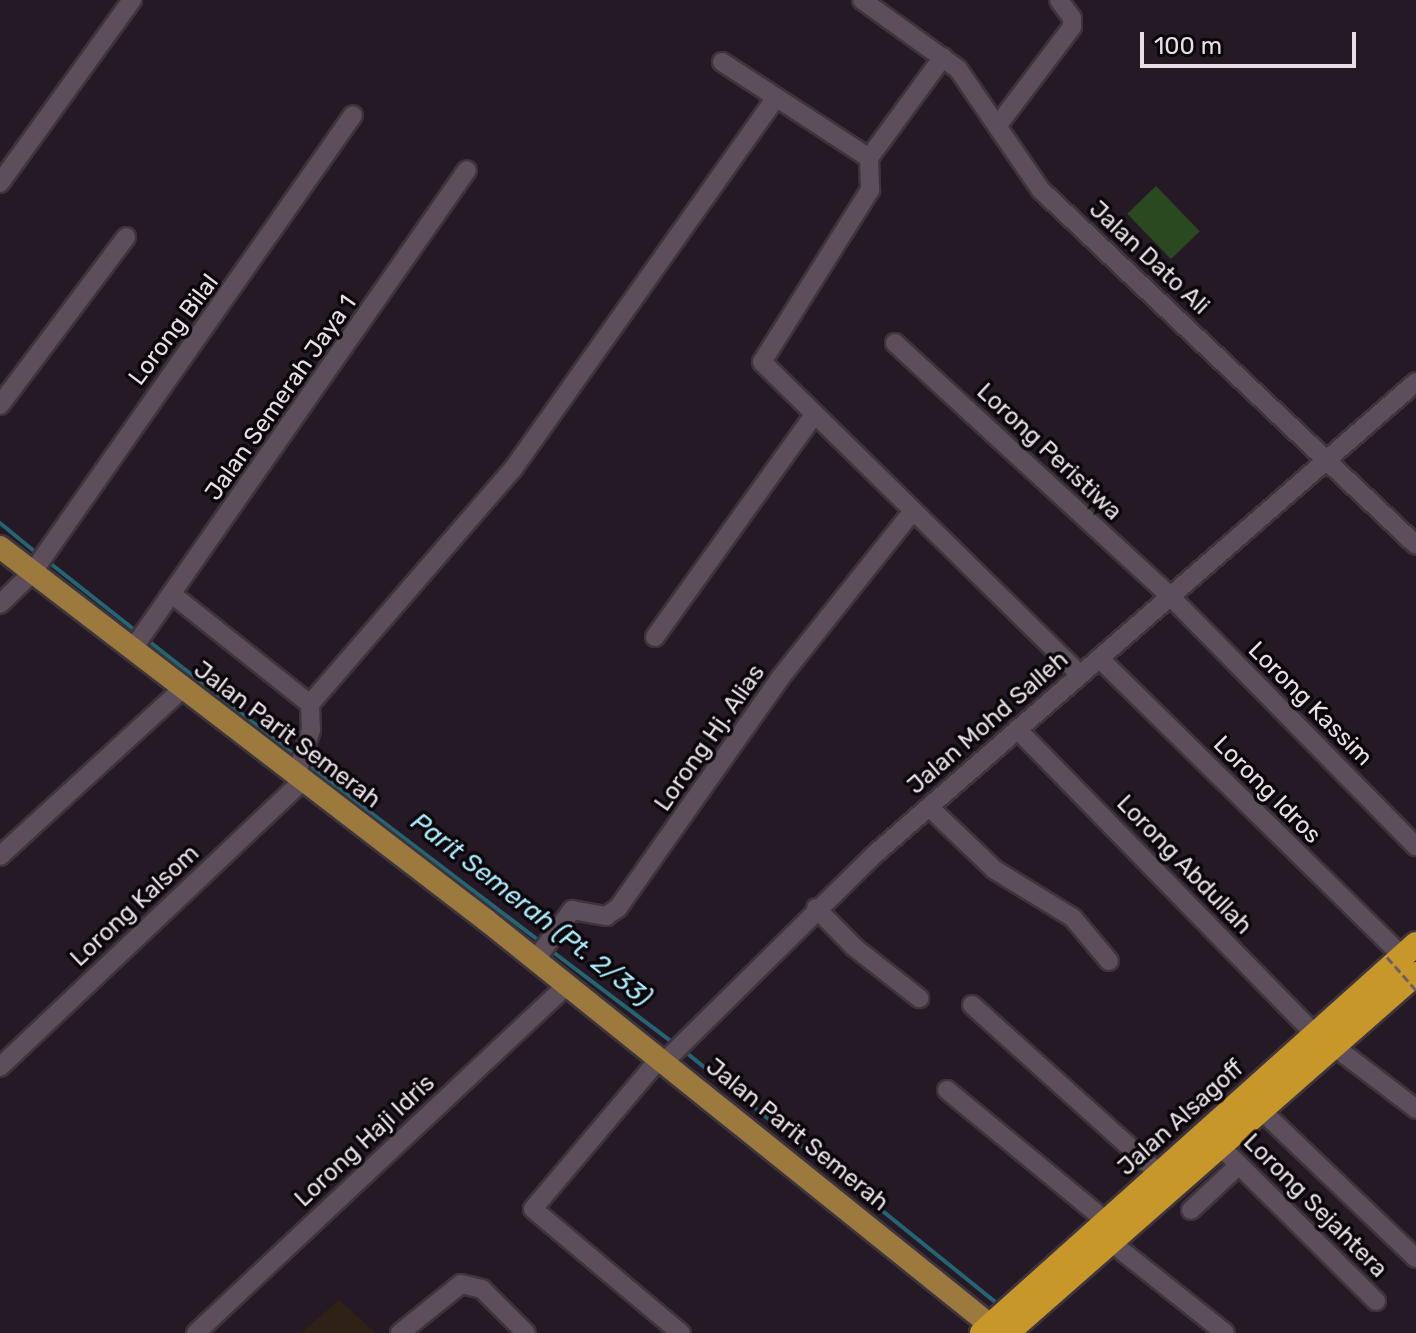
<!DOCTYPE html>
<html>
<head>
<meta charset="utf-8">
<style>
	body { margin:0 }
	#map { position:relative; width:1416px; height:1333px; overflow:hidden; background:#241924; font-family:Rubik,sans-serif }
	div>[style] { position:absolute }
	.medical>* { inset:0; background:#302117 }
	.green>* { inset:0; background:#294920; transform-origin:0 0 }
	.stream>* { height:4px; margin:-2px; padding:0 2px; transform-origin:2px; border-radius:2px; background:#246574 }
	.roads { filter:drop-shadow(2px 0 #3d343d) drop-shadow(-2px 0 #3d343d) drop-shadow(0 2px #3d343d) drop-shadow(0 -2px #3d343d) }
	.minor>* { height:18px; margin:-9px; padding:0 9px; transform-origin:9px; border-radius:9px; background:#5c4e5b }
	.major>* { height:22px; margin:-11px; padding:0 11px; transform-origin:11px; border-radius:11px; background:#9c7a3d }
	.highway>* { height:24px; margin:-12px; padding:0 12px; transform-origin:12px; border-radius:12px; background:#c79729 }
	.path-bridge>* { height:3px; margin-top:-1.5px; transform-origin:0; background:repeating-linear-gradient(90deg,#6a5f69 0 8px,transparent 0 12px) }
	span { translate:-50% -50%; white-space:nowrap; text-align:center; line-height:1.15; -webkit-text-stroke:7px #0b060a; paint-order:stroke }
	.street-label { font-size:24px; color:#e7dee6 }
	.water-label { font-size:26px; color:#aaecfd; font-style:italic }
	.scale { position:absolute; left:1140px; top:32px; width:216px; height:36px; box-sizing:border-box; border:4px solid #e7dee6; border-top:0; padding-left:10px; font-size:24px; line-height:28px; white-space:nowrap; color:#e7dee6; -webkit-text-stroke:6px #0b060a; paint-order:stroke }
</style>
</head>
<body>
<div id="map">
	<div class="medical">
		<div style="clip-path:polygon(339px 1300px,376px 1333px,301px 1333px)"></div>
	</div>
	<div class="green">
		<div style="left:1156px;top:186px;width:63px;height:40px;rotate:46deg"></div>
	</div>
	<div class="stream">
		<div style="left:0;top:523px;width:50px;rotate:39.4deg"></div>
		<div style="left:46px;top:560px;width:115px;rotate:38.3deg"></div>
		<div style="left:146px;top:639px;width:192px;rotate:38deg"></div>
		<div style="left:307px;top:764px;width:295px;rotate:37.3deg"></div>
		<div style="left:549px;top:949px;width:159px;rotate:37.1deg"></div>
		<div style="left:683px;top:1050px;width:407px;rotate:38.9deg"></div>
	</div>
	<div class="roads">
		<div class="minor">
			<div style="left:862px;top:0;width:118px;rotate:35.7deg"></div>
			<div style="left:958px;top:69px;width:147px;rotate:55.6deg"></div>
			<div style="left:1041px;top:190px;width:516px;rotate:43.43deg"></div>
			<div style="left:722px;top:62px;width:176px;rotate:33.1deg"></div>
			<div style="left:869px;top:158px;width:125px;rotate:-53.8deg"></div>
			<div style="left:998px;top:125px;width:123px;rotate:-52.9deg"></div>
			<div style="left:1072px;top:27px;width:9px;rotate:-90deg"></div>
			<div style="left:1072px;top:18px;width:22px;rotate:-126deg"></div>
			<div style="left:869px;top:158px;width:32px;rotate:88deg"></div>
			<div style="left:870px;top:190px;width:203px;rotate:122.1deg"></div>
			<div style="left:762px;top:362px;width:445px;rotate:44.5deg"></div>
			<div style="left:0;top:183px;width:226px;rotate:-54.2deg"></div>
			<div style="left:895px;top:343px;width:374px;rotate:42.6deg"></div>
			<div style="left:1170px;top:596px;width:351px;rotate:45.5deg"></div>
			<div style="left:0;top:405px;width:210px;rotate:-53.1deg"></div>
			<div style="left:173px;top:595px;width:175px;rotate:38.5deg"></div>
			<div style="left:310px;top:704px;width:26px;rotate:88deg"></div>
			<div style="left:311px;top:730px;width:48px;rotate:108.1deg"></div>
			<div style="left:0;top:604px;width:45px;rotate:-44.1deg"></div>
			<div style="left:32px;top:573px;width:559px;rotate:-54.97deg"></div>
			<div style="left:655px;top:637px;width:273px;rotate:-54.4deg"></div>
			<div style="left:132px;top:650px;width:585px;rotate:-55.09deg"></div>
			<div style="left:1099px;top:658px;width:425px;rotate:44.5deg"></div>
			<div style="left:310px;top:704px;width:311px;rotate:-49.2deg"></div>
			<div style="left:513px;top:469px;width:455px;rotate:-54.7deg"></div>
			<div style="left:1017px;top:729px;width:426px;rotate:45.7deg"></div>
			<div style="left:929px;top:807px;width:91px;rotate:43.7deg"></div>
			<div style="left:995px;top:870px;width:92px;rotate:31.6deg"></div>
			<div style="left:1073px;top:918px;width:56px;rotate:50.1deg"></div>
			<div style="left:0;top:856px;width:247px;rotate:-42.5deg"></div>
			<div style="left:816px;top:908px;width:54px;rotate:45.7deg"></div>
			<div style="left:854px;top:947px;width:83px;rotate:38.1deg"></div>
			<div style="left:536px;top:959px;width:61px;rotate:-53.7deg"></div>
			<div style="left:572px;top:910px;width:35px;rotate:10deg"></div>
			<div style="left:606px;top:916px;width:14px;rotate:-34deg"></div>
			<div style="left:618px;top:908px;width:281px;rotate:-54.8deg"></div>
			<div style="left:780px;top:678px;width:213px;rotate:-51.5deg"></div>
			<div style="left:972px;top:1005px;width:254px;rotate:42deg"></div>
			<div style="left:1335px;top:1047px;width:102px;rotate:37.4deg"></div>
			<div style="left:660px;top:1058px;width:197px;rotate:130.1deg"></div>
			<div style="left:533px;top:1209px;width:193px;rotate:40deg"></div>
			<div style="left:664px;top:1062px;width:296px;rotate:-44.6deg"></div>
			<div style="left:875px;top:854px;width:718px;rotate:-41.1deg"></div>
			<div style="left:0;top:1067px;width:416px;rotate:-43.4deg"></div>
			<div style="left:947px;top:1090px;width:207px;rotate:39.5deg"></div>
			<div style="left:1262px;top:1111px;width:213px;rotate:43.7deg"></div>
			<div style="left:1220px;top:1146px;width:220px;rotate:44.8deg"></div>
			<div style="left:1191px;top:1210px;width:66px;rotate:-43.2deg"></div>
			<div style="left:1112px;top:1243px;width:144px;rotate:38.5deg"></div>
			<div style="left:196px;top:1333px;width:510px;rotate:-43.17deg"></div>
			<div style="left:400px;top:1333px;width:78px;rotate:-38.8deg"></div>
			<div style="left:461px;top:1284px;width:22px;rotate:13deg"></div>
			<div style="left:482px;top:1289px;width:62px;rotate:45deg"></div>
		</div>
		<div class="major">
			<div style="left:0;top:547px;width:613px;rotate:37.51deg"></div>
			<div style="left:486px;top:920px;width:659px;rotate:38.78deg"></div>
		</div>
		<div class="highway">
			<div style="left:982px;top:1333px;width:583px;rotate:-41.87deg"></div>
			<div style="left:1007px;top:1333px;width:544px;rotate:-41.28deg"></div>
		</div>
	</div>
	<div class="path-bridge">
		<div style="left:1387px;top:957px;width:44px;rotate:48.7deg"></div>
	</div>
	<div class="street-label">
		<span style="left:1149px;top:258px;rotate:43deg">Jalan Dato Ali</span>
		<span style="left:174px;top:330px;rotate:-53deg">Lorong Bilal</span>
		<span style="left:281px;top:398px;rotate:-55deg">Jalan Semerah Jaya 1</span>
		<span style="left:1049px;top:452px;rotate:43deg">Lorong Peristiwa</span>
		<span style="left:1310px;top:704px;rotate:45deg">Lorong Kassim</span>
		<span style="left:988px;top:723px;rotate:-41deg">Jalan Mohd Salleh</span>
		<span style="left:287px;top:735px;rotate:37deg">Jalan Parit Semerah</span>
		<span style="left:710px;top:738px;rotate:-55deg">Lorong Hj. Alias</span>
		<span style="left:1267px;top:790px;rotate:45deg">Lorong Idros</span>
		<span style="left:1184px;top:865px;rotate:46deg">Lorong Abdullah</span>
		<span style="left:135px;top:906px;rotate:-43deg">Lorong Kalsom</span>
		<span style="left:1181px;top:1118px;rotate:-42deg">Jalan Alsagoff</span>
		<span style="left:797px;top:1135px;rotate:39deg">Jalan Parit Semerah</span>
		<span style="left:365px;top:1141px;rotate:-43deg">Lorong Haji Idris</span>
		<span style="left:1315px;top:1206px;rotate:45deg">Lorong Sejahtera</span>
	</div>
	<div class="water-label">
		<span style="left:531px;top:910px;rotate:38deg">Parit Semerah (Pt. 2/33)</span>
	</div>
	<div class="scale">100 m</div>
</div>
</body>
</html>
